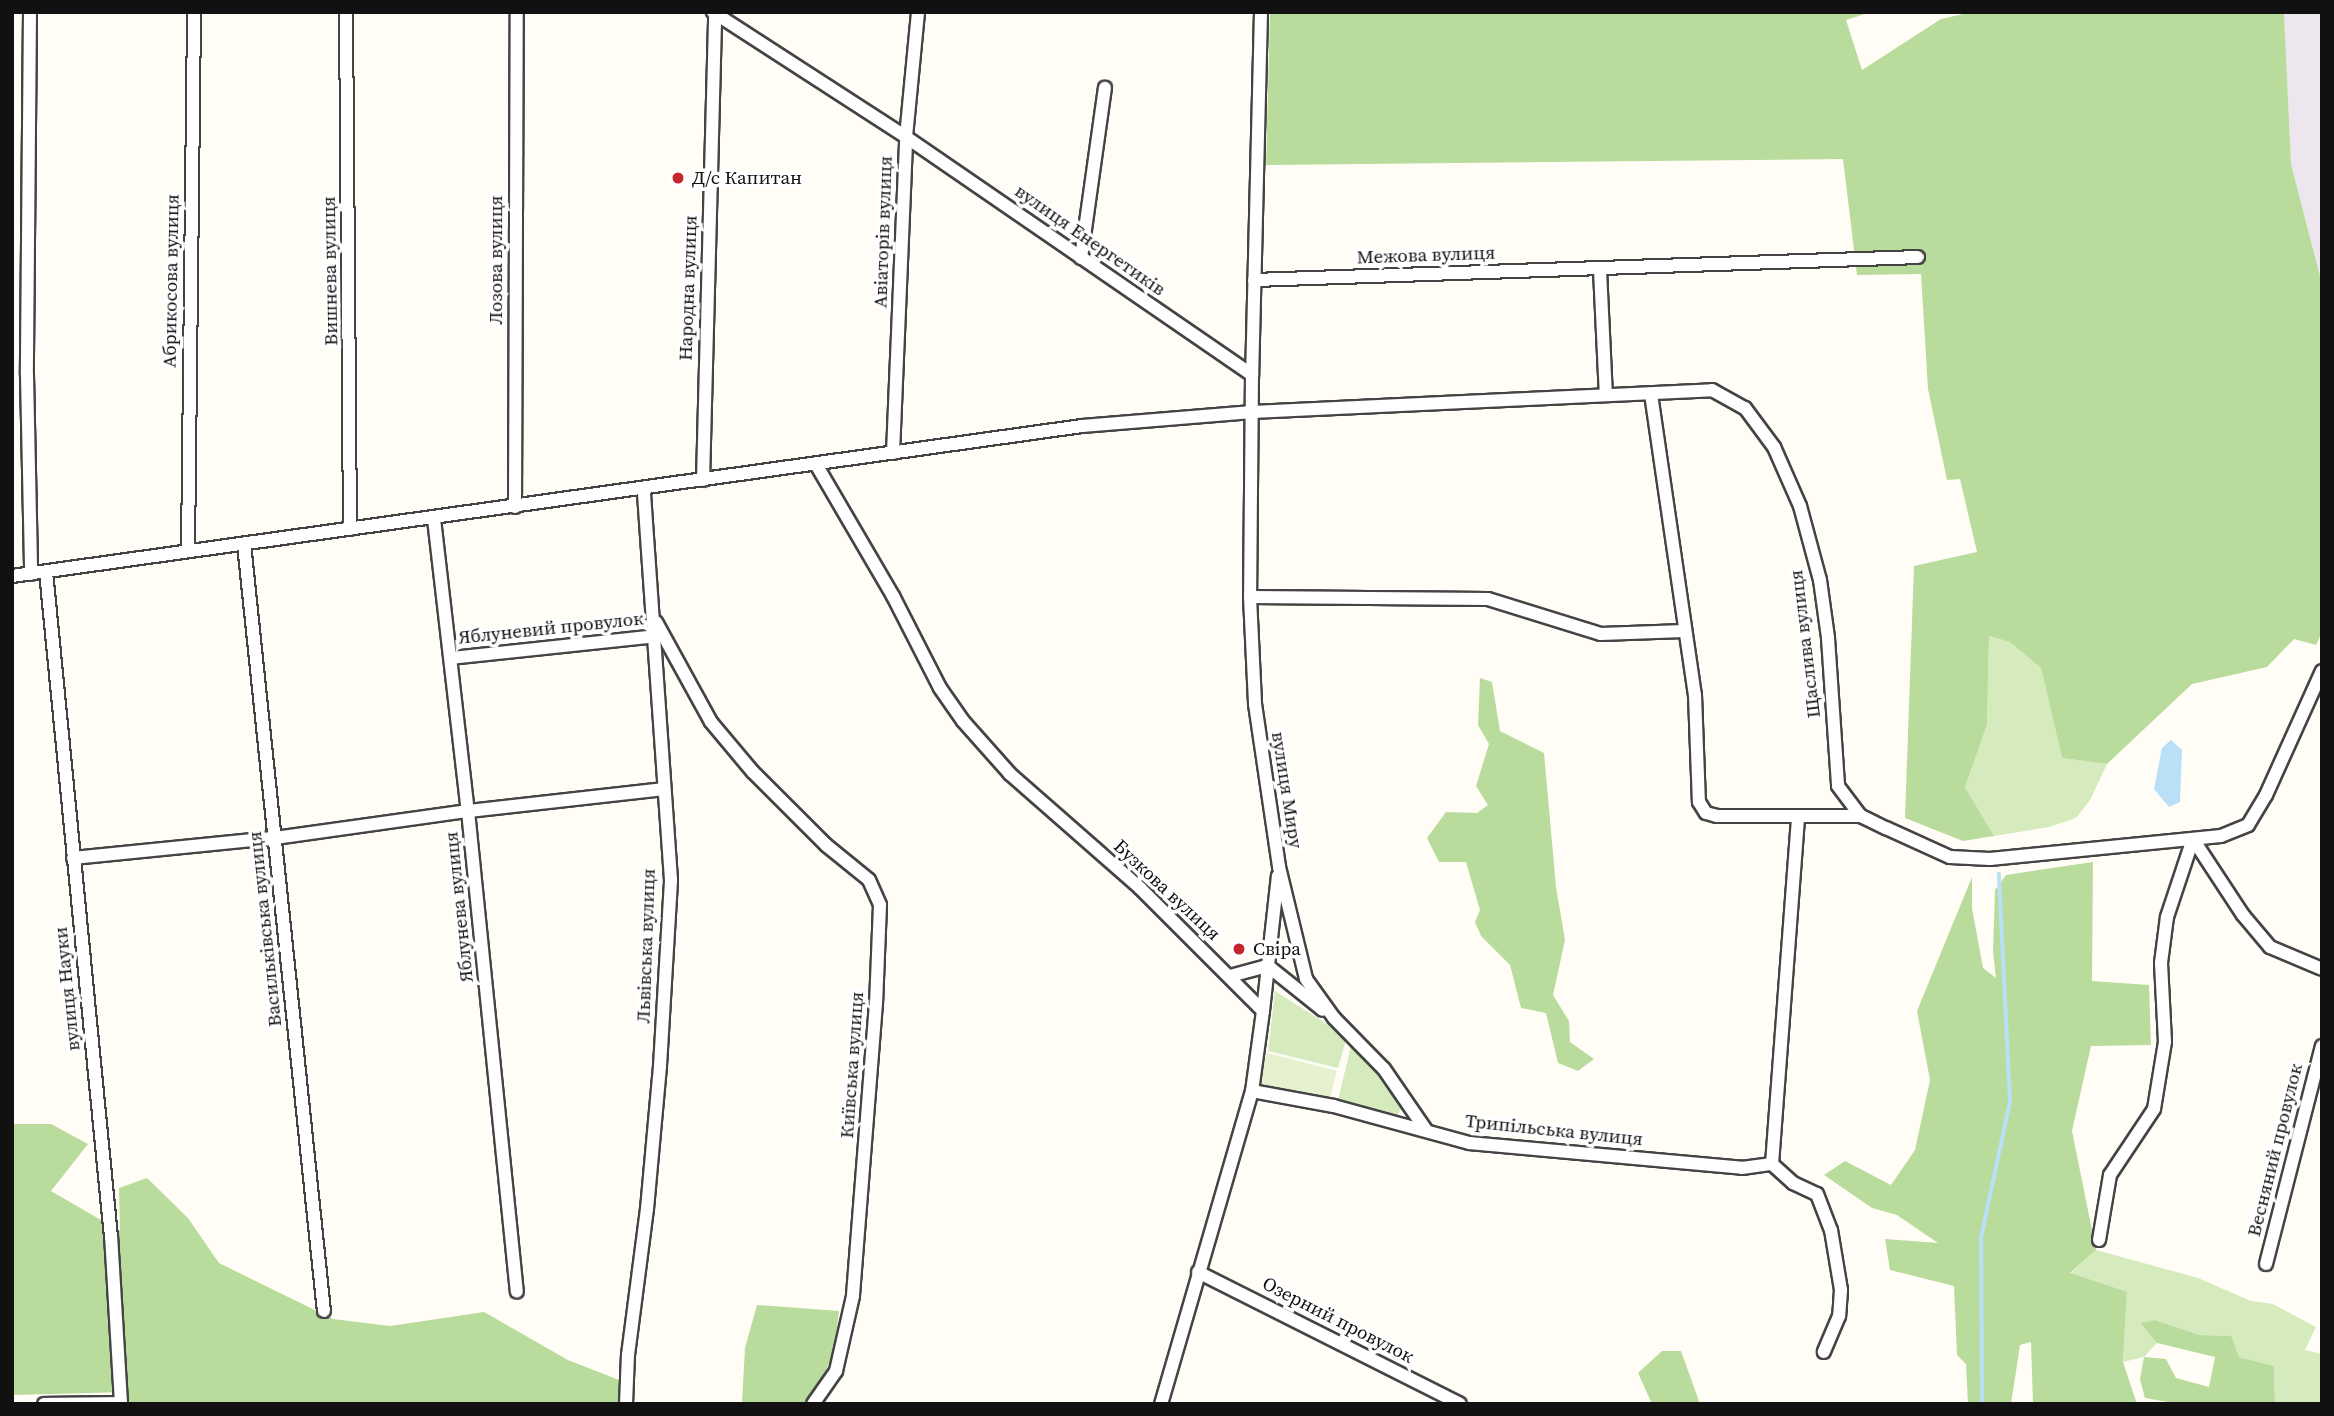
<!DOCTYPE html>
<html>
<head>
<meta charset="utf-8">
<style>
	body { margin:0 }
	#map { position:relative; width:2334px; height:1416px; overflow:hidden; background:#fffdf5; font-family:"Source Serif 4",serif }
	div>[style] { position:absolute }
	.industrial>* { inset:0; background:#eee6ef }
	.green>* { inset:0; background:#d5ebbd }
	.forest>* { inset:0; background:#b9dc9c }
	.pitch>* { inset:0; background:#e6f2cf; transform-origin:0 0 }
	.water>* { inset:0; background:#b9e0f7 }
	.stream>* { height:3.5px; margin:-1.75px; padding:0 1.75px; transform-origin:1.75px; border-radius:1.75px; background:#b9e0f7 }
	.roads { filter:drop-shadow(2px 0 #444) drop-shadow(-2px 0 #444) drop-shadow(0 2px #444) drop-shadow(0 -2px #444) }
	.minor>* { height:12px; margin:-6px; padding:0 6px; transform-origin:6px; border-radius:6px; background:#fff }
	.dots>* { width:19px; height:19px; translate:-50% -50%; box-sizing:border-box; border:4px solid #fff; border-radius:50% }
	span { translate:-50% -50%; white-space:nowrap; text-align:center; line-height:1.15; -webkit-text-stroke:7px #fff; paint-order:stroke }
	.poi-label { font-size:19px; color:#111 }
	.left { translate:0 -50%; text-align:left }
	.street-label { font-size:19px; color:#111 }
	.frame { position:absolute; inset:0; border:14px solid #111; pointer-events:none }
</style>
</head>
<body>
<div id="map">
	<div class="industrial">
		<div style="clip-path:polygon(2284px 12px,2322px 12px,2322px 284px,2291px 164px)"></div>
	</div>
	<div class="green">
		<div style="clip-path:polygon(1989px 636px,2010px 642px,2041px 668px,2062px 758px,2107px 764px,2090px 800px,2076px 818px,2049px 827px,1994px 836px,1965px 787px,1987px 725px)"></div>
		<div style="clip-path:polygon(1275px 991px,1324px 1022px,1346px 1040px,1338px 1068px,1268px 1051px)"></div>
		<div style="clip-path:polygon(1351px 1046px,1368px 1061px,1401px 1109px,1397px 1116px,1338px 1100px)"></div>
		<div style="clip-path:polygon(2096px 1250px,2198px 1278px,2251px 1301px,2273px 1304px,2316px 1327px,2305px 1350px,2322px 1354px,2322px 1404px,2275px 1404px,2274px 1366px,2239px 1357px,2230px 1336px,2200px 1335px,2155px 1320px,2140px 1323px,2157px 1343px,2144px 1357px,2123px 1362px,2127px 1293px,2070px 1274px)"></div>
	</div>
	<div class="forest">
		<div style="clip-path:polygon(1270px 12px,1871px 12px,1846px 20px,1862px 70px,1941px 19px,1972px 12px,2284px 12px,2291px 164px,2322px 284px,2322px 632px,2316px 645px,2294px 639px,2267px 667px,2192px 684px,2107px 764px,2062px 758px,2041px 668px,2010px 642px,1989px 636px,1987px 725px,1965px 787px,1994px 836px,1963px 841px,1905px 818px,1914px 566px,1977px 552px,1960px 479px,1947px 480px,1928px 389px,1921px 274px,1857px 275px,1843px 159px,1266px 165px)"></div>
		<div style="clip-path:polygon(1480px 678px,1492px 682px,1500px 731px,1544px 753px,1556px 887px,1565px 940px,1553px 995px,1569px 1021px,1570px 1042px,1594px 1059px,1578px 1071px,1558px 1063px,1546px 1013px,1521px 1008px,1510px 965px,1481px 936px,1475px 922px,1480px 910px,1466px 862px,1439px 862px,1427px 838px,1446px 812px,1477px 813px,1488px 805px,1476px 786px,1489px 744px,1478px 725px)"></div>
		<div style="clip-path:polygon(2093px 862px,2092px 981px,2149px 985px,2151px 1045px,2091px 1046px,2072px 1131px,2096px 1250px,2070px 1273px,2127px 1292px,2123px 1362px,2137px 1404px,2033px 1404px,2031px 1342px,2020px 1345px,2011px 1404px,1968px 1404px,1966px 1364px,1957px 1355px,1954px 1286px,1890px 1270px,1885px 1239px,1938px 1243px,1897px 1215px,1872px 1208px,1824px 1175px,1845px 1161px,1891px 1185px,1915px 1150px,1930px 1080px,1917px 1011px,1972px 877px,1972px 908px,1983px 968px,1996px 978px,1993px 952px,1995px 890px,2006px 875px)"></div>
		<div style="clip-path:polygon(12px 1124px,51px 1124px,88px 1144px,51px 1191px,120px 1231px,119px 1188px,147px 1178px,188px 1218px,219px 1263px,333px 1319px,390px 1326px,484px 1312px,568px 1360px,619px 1380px,618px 1404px,129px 1404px,128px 1392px,12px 1395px)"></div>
		<div style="clip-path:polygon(757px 1305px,839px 1311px,834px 1354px,808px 1404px,742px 1402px,745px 1348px)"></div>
		<div style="clip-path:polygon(2155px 1320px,2200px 1335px,2231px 1336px,2239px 1357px,2274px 1366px,2275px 1404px,2179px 1404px,2145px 1398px,2140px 1379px,2144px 1357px,2166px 1359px,2176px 1378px,2209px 1387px,2215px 1357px,2157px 1343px,2140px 1323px)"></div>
		<div style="clip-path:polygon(1662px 1351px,1681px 1351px,1700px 1404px,1652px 1404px,1638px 1373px)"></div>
	</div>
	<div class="pitch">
		<div style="left:1267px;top:1053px;width:72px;height:32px;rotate:14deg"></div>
	</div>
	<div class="water">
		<div style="clip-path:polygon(2171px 740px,2182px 750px,2180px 802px,2169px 807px,2154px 789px,2162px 748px)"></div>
	</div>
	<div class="stream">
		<div style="left:1982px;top:1404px;width:166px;rotate:-90.3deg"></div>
		<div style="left:1981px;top:1238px;width:139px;rotate:-78deg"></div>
		<div style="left:2010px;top:1102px;width:228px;rotate:-92.8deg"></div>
	</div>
	<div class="roads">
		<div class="minor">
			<div style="left:30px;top:12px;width:363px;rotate:90.5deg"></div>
			<div style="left:27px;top:375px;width:199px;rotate:88.8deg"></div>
			<div style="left:346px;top:12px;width:517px;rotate:89.56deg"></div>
			<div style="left:713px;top:12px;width:230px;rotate:32.9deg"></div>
			<div style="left:906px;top:137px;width:420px;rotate:34.5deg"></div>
			<div style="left:1261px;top:12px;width:363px;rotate:91.4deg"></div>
			<div style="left:1252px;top:375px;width:222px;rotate:90.5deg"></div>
			<div style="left:1250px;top:597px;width:107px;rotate:87.3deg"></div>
			<div style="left:1255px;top:704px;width:165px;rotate:81.6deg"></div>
			<div style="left:1279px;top:867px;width:115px;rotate:76.4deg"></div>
			<div style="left:1306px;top:979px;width:48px;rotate:54.3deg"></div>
			<div style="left:1334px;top:1018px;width:71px;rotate:45.6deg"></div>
			<div style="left:1384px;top:1069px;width:74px;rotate:55.5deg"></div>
			<div style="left:1081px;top:258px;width:172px;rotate:-82deg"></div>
			<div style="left:1600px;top:270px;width:125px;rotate:87.3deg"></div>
			<div style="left:1254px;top:280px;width:664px;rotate:-1.98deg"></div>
			<div style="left:1651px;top:394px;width:304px;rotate:81.7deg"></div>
			<div style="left:1695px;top:695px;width:107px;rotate:87.9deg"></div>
			<div style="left:1699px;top:802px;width:13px;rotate:58deg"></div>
			<div style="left:1706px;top:813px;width:11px;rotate:15deg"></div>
			<div style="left:1717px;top:816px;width:81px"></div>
			<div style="left:893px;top:453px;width:316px;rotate:-87.6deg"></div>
			<div style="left:906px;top:137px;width:126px;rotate:-84.5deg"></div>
			<div style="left:817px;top:466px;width:151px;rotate:59.7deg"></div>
			<div style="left:893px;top:596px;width:103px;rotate:62.9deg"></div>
			<div style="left:940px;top:688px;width:40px;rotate:55.1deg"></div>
			<div style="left:963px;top:721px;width:71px;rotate:48.4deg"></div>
			<div style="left:1010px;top:774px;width:173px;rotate:41.2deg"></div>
			<div style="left:1140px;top:888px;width:174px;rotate:45deg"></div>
			<div style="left:1263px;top:1011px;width:81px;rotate:97.8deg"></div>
			<div style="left:1252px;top:1091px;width:326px;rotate:106.2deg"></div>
			<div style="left:703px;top:480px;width:468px;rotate:-88.5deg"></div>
			<div style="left:515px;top:507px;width:495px;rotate:-89.8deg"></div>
			<div style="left:434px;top:519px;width:294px;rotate:83.4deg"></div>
			<div style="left:468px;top:811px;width:483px;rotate:84.2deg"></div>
			<div style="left:244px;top:544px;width:771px;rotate:84.05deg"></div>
			<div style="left:188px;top:551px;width:539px;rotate:-89.36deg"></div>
			<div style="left:12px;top:576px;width:1080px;rotate:-7.98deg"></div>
			<div style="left:1082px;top:426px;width:171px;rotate:-4.7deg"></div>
			<div style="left:1252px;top:412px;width:461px;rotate:-2.7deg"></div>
			<div style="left:1712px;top:390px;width:38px;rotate:29deg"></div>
			<div style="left:1745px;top:408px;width:49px;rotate:53.4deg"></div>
			<div style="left:1774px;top:447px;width:64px;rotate:66.2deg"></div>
			<div style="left:1800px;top:506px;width:77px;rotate:74.9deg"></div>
			<div style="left:1820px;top:580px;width:59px;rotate:82.1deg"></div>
			<div style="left:1828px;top:638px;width:148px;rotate:86.1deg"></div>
			<div style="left:1838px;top:786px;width:38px;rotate:53deg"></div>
			<div style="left:1861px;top:816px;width:28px;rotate:26deg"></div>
			<div style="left:1886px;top:828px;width:70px;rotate:24.4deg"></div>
			<div style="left:1950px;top:857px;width:40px;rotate:2.9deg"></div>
			<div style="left:1990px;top:859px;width:232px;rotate:-5.7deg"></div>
			<div style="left:2221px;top:836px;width:29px;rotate:-22deg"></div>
			<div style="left:2248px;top:825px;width:35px;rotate:-59deg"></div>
			<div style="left:2266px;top:795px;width:136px;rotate:-65.7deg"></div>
			<div style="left:1250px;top:597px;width:238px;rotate:0.5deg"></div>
			<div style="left:1488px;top:599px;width:118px;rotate:17.2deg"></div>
			<div style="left:1601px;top:634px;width:83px;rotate:-2.1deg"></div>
			<div style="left:656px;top:622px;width:114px;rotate:61.2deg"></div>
			<div style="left:711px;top:722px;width:65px;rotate:50deg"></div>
			<div style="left:753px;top:772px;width:103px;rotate:45deg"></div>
			<div style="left:826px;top:845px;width:55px;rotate:39.1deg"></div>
			<div style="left:869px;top:880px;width:27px;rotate:66deg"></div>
			<div style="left:880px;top:905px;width:98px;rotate:92.3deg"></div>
			<div style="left:876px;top:1003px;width:294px;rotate:94.5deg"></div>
			<div style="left:853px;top:1296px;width:77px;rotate:102.8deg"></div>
			<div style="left:836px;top:1371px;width:40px;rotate:124.9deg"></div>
			<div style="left:451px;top:658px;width:206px;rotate:-6.1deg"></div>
			<div style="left:2193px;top:839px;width:91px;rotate:56.7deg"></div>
			<div style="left:2243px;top:915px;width:42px;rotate:49.8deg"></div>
			<div style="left:2270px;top:947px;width:56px;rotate:22.9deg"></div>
			<div style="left:73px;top:858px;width:203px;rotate:-5.7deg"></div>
			<div style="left:275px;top:838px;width:195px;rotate:-8deg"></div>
			<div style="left:468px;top:811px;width:196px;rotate:-6.4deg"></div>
			<div style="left:1230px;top:976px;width:39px;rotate:-15deg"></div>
			<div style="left:1268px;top:966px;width:70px;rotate:38.7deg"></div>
			<div style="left:1263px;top:1011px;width:136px;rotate:-83.7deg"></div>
			<div style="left:1252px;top:1091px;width:83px;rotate:10.4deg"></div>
			<div style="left:1334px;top:1106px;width:140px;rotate:15.3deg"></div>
			<div style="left:1469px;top:1143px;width:274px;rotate:5.2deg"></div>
			<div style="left:1742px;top:1168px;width:30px;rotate:-8deg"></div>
			<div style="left:1772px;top:1164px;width:349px;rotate:-85.7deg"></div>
			<div style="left:1798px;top:816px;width:63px"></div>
			<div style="left:1772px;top:1164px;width:28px;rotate:42deg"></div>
			<div style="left:1793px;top:1183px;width:26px;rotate:25deg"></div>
			<div style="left:1817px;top:1194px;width:39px;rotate:69deg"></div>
			<div style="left:1831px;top:1230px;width:61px;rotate:80.5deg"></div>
			<div style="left:1841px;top:1290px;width:26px;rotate:94deg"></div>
			<div style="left:1839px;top:1316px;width:39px;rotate:113deg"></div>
			<div style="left:2099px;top:1240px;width:66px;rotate:-80.4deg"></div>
			<div style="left:2110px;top:1175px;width:79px;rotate:-56.3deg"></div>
			<div style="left:2154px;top:1109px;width:68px;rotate:-80.7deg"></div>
			<div style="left:2165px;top:1042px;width:79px;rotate:-92.9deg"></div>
			<div style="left:2161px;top:963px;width:46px;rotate:-82.6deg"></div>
			<div style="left:2167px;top:917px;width:82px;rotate:-71.6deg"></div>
			<div style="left:2266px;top:1264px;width:225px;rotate:-75.6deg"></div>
			<div style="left:1198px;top:1272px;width:293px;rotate:26.7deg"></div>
			<div style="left:44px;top:1404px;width:77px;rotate:-0.7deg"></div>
			<div style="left:121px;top:1403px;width:166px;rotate:-93.4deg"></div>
			<div style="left:111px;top:1237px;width:668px;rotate:-95.58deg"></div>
			<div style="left:626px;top:1404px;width:49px;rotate:-87.7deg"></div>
			<div style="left:628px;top:1355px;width:147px;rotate:-82.6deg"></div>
			<div style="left:647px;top:1209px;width:144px;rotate:-84.8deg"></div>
			<div style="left:660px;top:1066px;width:186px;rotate:-86.6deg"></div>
			<div style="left:671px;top:880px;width:392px;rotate:-94deg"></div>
		</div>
	</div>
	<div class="dots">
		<div style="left:678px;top:178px;background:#c4262e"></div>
		<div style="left:1239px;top:949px;background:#c4262e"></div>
	</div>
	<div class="poi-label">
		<span class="left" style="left:692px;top:178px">Д/с Капитан</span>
		<span class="left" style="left:1253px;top:949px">Свіра</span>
	</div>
	<div class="street-label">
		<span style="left:883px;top:232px;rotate:-88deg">Авіаторів вулиця</span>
		<span style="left:1090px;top:240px;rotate:35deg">вулиця Енергетиків</span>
		<span style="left:1426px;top:255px;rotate:-2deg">Межова вулиця</span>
		<span style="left:496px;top:260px;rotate:-90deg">Лозова вулиця</span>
		<span style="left:330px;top:271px;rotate:-91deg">Вишнева вулиця</span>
		<span style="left:171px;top:281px;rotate:-89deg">Абрикосова вулиця</span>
		<span style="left:688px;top:288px;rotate:-88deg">Народна вулиця</span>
		<span style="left:551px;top:628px;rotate:-6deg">Яблуневий провулок</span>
		<span style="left:1805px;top:644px;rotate:-97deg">Щаслива вулиця</span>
		<span style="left:1287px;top:790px;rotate:81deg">вулиця Миру</span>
		<span style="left:1167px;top:890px;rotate:43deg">Бузкова вулиця</span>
		<span style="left:459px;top:907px;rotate:-96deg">Яблунева вулиця</span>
		<span style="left:265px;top:929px;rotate:-96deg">Васильківська вулиця</span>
		<span style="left:646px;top:946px;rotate:-88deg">Львівська вулиця</span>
		<span style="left:67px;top:989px;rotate:-96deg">вулиця Науки</span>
		<span style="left:852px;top:1065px;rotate:-86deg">Київська вулиця</span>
		<span style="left:1554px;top:1130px;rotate:6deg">Трипільська вулиця</span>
		<span style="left:2275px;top:1150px;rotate:-76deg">Весняний провулок</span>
		<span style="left:1338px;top:1320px;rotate:27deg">Озерний провулок</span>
	</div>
	<div class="frame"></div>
</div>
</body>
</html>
